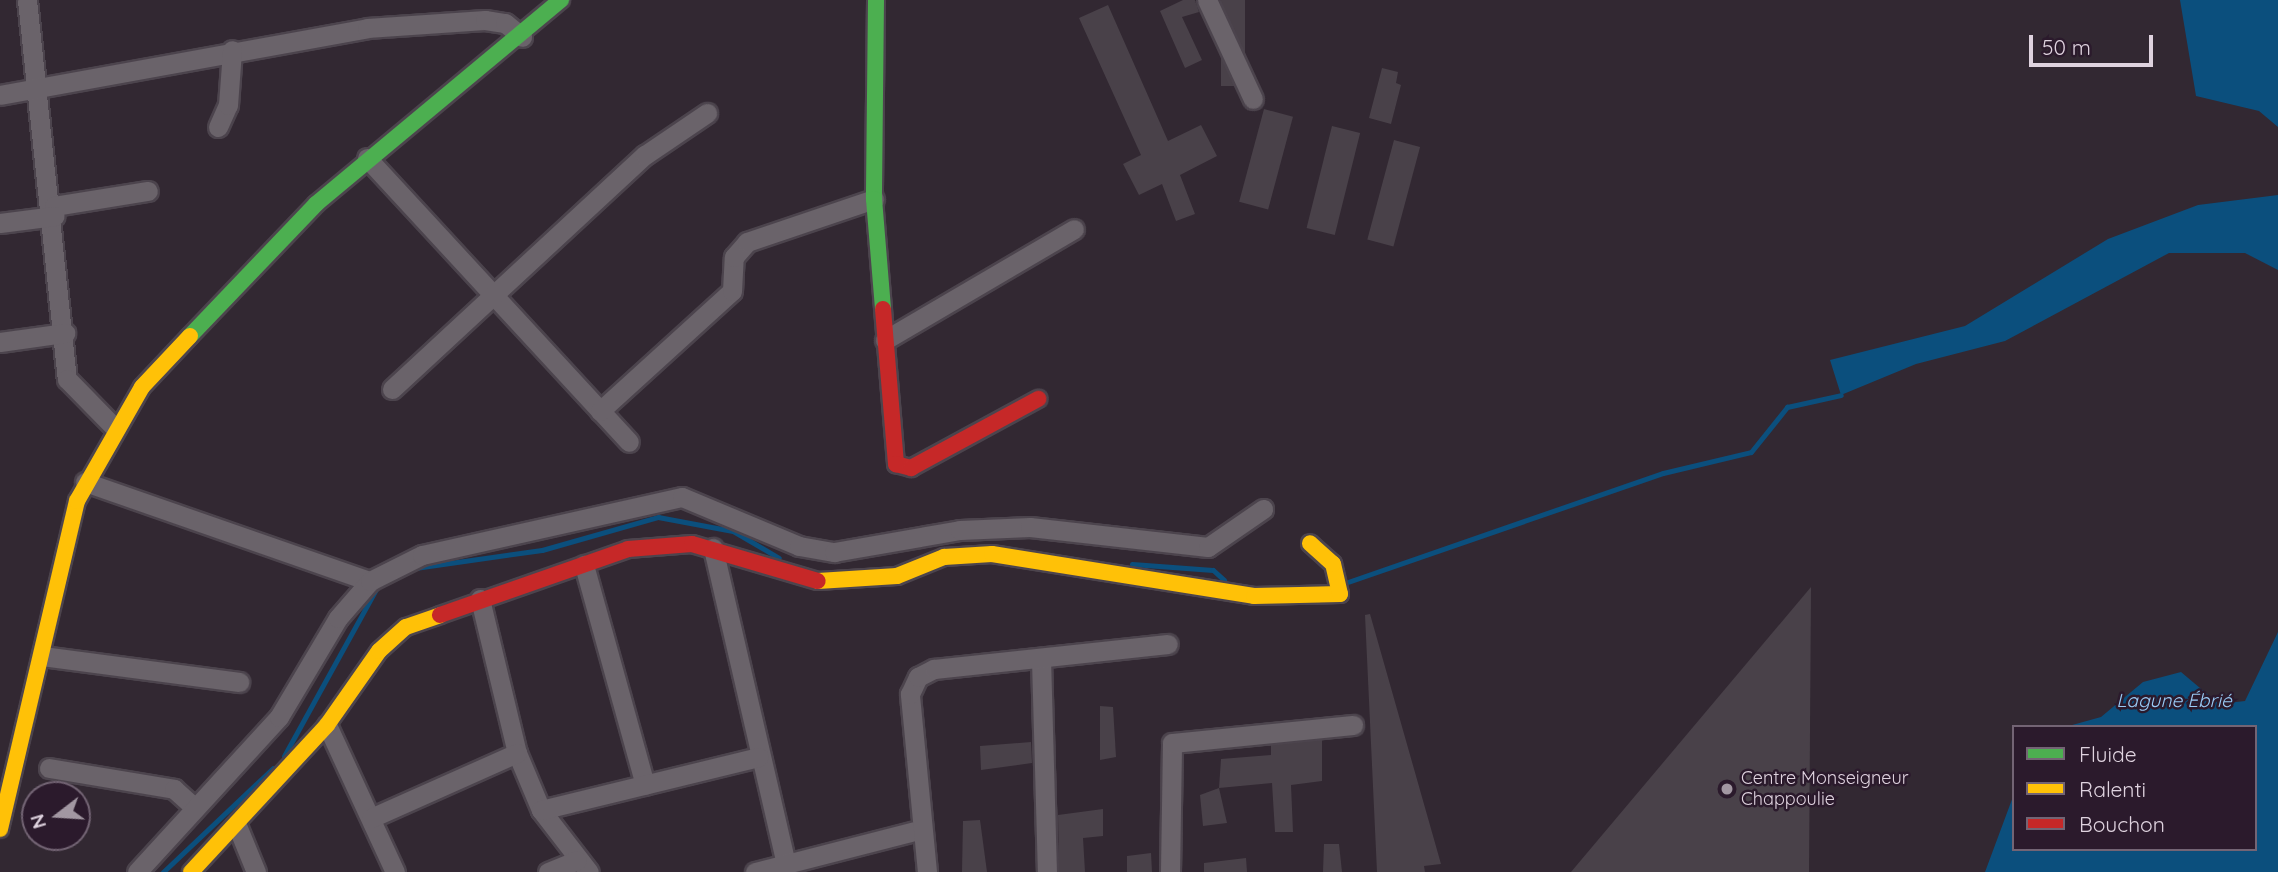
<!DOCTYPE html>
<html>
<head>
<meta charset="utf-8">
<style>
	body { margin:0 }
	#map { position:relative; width:2278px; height:872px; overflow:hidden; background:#322832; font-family:Quicksand,sans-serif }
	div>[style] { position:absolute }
	.water>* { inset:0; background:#0b4f7d }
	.stream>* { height:5px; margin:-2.5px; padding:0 2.5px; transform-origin:2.5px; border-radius:2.5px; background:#0b4f7d }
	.building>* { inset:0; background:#494149; transform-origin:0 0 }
	.roads { filter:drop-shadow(2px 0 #4c444d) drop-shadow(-2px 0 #4c444d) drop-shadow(0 2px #4c444d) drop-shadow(0 -2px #4c444d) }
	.street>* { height:19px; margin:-9.5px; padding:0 9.5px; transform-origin:9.5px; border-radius:9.5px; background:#6a636a }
	.fast>* { height:16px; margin:-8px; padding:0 8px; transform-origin:8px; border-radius:8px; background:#4caf50 }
	.slow>* { height:16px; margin:-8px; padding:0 8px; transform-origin:8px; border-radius:8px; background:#ffc107 }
	.jam>* { height:16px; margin:-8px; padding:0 8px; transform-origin:8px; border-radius:8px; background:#c62828 }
	.dots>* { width:19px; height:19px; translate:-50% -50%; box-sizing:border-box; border:4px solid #2b1a2c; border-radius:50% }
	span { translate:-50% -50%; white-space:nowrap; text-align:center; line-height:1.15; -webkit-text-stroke:5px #2b1a2c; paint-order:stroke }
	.poi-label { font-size:18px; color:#dfd3df }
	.left { translate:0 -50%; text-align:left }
	.water-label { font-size:19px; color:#9accf7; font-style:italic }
	.legend { position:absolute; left:2012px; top:725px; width:245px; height:126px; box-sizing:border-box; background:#2b1a2c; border:2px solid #736474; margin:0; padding:9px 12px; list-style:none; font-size:21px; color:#dfd3df }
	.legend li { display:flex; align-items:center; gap:14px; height:35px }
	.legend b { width:35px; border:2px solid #736474 }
	.north { position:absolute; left:21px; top:781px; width:70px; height:70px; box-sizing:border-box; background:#2b1a2c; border:2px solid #736474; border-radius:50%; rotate:253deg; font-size:19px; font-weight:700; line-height:28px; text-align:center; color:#dfd3df }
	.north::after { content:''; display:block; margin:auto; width:24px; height:32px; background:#a297a2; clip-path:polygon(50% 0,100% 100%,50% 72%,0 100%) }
	.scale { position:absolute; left:2029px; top:35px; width:124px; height:32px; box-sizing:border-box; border:4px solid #dfd3df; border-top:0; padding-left:9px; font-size:21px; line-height:24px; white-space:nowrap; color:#dfd3df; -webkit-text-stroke:5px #2b1a2c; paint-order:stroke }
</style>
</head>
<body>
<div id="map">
	<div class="water">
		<div style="clip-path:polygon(2180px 0,2278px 0,2278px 127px,2259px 111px,2196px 96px)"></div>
		<div style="clip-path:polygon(2278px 195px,2278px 270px,2245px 253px,2169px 253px,2005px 341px,1916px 364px,1841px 395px,1830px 360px,1965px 326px,2108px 239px,2198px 205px)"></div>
		<div style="clip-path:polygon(2278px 632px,2278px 872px,1985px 872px,2014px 794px,2014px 849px,2255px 849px,2255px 727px,2065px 727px,2101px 717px,2143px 682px,2181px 672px,2219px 704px,2245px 701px)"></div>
	</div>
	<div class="stream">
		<div style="left:1132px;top:564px;width:81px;rotate:4.2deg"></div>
		<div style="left:1213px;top:570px;width:15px;rotate:42deg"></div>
		<div style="left:415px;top:568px;width:128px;rotate:-8.1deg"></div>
		<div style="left:542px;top:550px;width:121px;rotate:-15.9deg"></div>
		<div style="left:658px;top:517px;width:76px;rotate:10.6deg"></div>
		<div style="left:733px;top:531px;width:53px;rotate:30.4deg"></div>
		<div style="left:1345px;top:583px;width:336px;rotate:-19.1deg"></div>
		<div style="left:1663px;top:473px;width:90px;rotate:-13.4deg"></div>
		<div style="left:1751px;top:452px;width:58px;rotate:-51.3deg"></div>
		<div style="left:1787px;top:407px;width:55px;rotate:-12.5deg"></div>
		<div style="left:284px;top:756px;width:196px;rotate:-61.1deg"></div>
		<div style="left:163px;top:872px;width:151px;rotate:-43.4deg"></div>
	</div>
	<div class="building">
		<div style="clip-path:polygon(1183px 0,1195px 0,1199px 12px,1182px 17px,1202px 60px,1185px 68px,1160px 11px)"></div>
		<div style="left:1221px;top:0;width:24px;height:86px"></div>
		<div style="clip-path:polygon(1108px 5px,1168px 141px,1201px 125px,1217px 156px,1180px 175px,1195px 214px,1176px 221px,1162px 184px,1139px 195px,1123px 164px,1141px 155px,1079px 18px)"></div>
		<div style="clip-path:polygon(1382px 68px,1398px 72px,1396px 83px,1401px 85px,1391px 124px,1369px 118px)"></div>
		<div style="left:1264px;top:109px;width:30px;height:96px;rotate:15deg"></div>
		<div style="left:1332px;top:126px;width:29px;height:105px;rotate:14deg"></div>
		<div style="left:1394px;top:140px;width:27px;height:103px;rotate:15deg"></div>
		<div style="clip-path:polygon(1811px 587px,1809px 872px,1571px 872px)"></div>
		<div style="clip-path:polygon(1370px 614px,1441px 864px,1424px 866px,1425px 872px,1377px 872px,1365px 615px)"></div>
		<div style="clip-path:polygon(1100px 706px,1113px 707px,1116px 757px,1100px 760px)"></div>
		<div style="clip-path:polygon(1322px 740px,1322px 781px,1291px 785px,1293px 832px,1275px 832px,1272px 783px,1219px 788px,1221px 759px,1271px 755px,1271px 745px)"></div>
		<div style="clip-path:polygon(1031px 742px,1032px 763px,981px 770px,980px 746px)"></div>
		<div style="clip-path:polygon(1219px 788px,1227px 823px,1203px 826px,1200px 795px)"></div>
		<div style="clip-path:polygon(1103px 809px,1103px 836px,1083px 838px,1085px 872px,1059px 872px,1058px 815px)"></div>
		<div style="clip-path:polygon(980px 820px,987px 872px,962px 872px,963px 821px)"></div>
		<div style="clip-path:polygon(1324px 844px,1339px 844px,1342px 872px,1323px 872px)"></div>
		<div style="clip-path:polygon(1151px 853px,1152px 872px,1127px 872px,1127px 856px)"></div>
		<div style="clip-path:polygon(1246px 858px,1247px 872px,1204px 872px,1204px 863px)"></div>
	</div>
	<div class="roads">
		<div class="street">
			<div style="left:27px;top:0;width:381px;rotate:84deg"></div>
			<div style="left:67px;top:379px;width:69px;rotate:45.6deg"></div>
			<div style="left:1207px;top:0;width:109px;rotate:65.1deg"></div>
			<div style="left:0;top:95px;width:373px;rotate:-10.3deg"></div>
			<div style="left:367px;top:28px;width:118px;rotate:-3.9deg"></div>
			<div style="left:485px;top:20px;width:20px;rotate:9deg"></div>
			<div style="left:505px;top:23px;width:22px;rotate:39deg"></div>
			<div style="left:218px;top:127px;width:24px;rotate:-66deg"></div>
			<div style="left:228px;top:105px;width:55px;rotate:-85.8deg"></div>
			<div style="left:367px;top:158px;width:386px;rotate:47.3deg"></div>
			<div style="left:54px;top:206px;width:95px;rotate:-9.1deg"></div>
			<div style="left:0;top:223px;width:55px;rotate:-7.3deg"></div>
			<div style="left:885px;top:340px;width:219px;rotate:-30.4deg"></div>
			<div style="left:0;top:342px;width:66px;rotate:-7.9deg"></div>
			<div style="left:392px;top:389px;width:345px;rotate:-42.8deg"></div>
			<div style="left:645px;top:155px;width:75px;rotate:-34.1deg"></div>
			<div style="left:600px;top:411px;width:178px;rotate:-42.3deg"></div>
			<div style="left:732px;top:291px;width:34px;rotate:-87deg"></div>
			<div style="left:734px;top:257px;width:20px;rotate:-49deg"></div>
			<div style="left:747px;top:242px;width:134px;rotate:-18.7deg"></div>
			<div style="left:85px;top:482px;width:302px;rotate:19.2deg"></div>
			<div style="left:713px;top:548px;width:325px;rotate:77deg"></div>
			<div style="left:584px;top:565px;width:228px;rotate:74.5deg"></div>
			<div style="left:480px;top:599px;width:158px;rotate:76.5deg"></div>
			<div style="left:517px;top:753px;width:62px;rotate:67.2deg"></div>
			<div style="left:541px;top:810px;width:78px;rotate:52.3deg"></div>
			<div style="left:42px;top:656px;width:199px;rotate:7.5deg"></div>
			<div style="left:1041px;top:659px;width:213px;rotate:88.4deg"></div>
			<div style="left:327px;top:725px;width:162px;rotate:65.2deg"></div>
			<div style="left:49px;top:768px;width:127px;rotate:9.5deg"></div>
			<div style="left:174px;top:789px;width:28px;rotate:42deg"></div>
			<div style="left:541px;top:810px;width:224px;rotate:-13.7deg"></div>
			<div style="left:371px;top:818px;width:160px;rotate:-24deg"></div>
			<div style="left:238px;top:828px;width:48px;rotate:67.8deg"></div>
			<div style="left:137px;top:872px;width:210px;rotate:-47.5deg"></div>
			<div style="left:279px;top:717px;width:115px;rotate:-59.2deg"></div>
			<div style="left:338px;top:618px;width:49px;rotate:-49.1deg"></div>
			<div style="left:370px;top:581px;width:58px;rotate:-26.6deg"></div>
			<div style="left:422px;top:555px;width:266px;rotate:-12.6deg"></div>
			<div style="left:682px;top:497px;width:127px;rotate:22.7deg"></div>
			<div style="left:799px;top:546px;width:36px;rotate:10deg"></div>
			<div style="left:834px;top:552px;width:128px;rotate:-9.9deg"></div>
			<div style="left:960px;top:530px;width:70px;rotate:-2.5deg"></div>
			<div style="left:1030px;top:527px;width:179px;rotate:6.4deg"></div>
			<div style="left:1208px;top:547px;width:67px;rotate:-34.6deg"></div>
			<div style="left:548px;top:872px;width:31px;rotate:-22deg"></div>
			<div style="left:755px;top:872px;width:169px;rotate:-14.4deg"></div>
			<div style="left:927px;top:872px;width:179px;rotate:-95.5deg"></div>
			<div style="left:910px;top:694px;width:19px;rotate:-65deg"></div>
			<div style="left:918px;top:677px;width:18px;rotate:-27deg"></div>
			<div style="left:934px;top:669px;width:235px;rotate:-6.1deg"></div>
			<div style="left:1170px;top:872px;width:129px;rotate:-89.1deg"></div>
			<div style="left:1172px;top:743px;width:182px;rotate:-5.7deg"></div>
		</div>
		<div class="fast">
			<div style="left:876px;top:0;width:199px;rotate:90.6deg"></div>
			<div style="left:874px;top:199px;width:110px;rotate:85.3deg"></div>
			<div style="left:190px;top:336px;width:182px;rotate:-46.3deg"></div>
			<div style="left:316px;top:204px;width:319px;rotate:-39.8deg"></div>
		</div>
		<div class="slow">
			<div style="left:818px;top:581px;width:79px;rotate:-3.6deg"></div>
			<div style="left:897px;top:576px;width:51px;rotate:-22deg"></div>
			<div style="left:944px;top:557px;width:48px;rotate:-3.6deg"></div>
			<div style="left:992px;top:554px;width:265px;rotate:9.1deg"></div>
			<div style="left:1254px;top:596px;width:86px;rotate:-1.3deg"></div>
			<div style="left:1340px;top:594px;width:31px;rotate:-103deg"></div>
			<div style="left:1333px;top:564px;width:31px;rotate:-138deg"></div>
			<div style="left:0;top:829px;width:337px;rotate:-76.8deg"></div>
			<div style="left:77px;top:501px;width:131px;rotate:-60.3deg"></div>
			<div style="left:142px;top:387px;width:70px;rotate:-46.7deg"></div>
			<div style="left:191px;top:872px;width:200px;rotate:-47.2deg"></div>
			<div style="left:327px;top:725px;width:90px;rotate:-54.9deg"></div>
			<div style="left:379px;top:651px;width:36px;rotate:-42deg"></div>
			<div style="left:406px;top:627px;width:36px;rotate:-19deg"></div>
		</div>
		<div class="jam">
			<div style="left:883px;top:309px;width:156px;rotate:85.2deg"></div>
			<div style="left:896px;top:464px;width:16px;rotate:15deg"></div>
			<div style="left:911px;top:468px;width:145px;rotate:-28.5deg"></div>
			<div style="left:440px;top:615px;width:199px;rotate:-19.3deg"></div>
			<div style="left:628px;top:549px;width:64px;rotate:-4.5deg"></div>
			<div style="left:692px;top:544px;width:131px;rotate:16.4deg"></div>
		</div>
	</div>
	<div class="dots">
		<div style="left:1727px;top:789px;background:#a297a2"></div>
	</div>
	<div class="poi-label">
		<span class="left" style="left:1741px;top:789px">Centre Monseigneur<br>Chappoulie</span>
	</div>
	<div class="water-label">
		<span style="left:2174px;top:701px">Lagune Ébrié</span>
	</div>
	<ul class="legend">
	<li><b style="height:9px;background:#4caf50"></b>Fluide</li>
	<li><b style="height:9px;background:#ffc107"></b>Ralenti</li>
	<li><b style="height:9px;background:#c62828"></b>Bouchon</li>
	</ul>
	<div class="north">N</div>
	<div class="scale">50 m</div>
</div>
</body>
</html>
